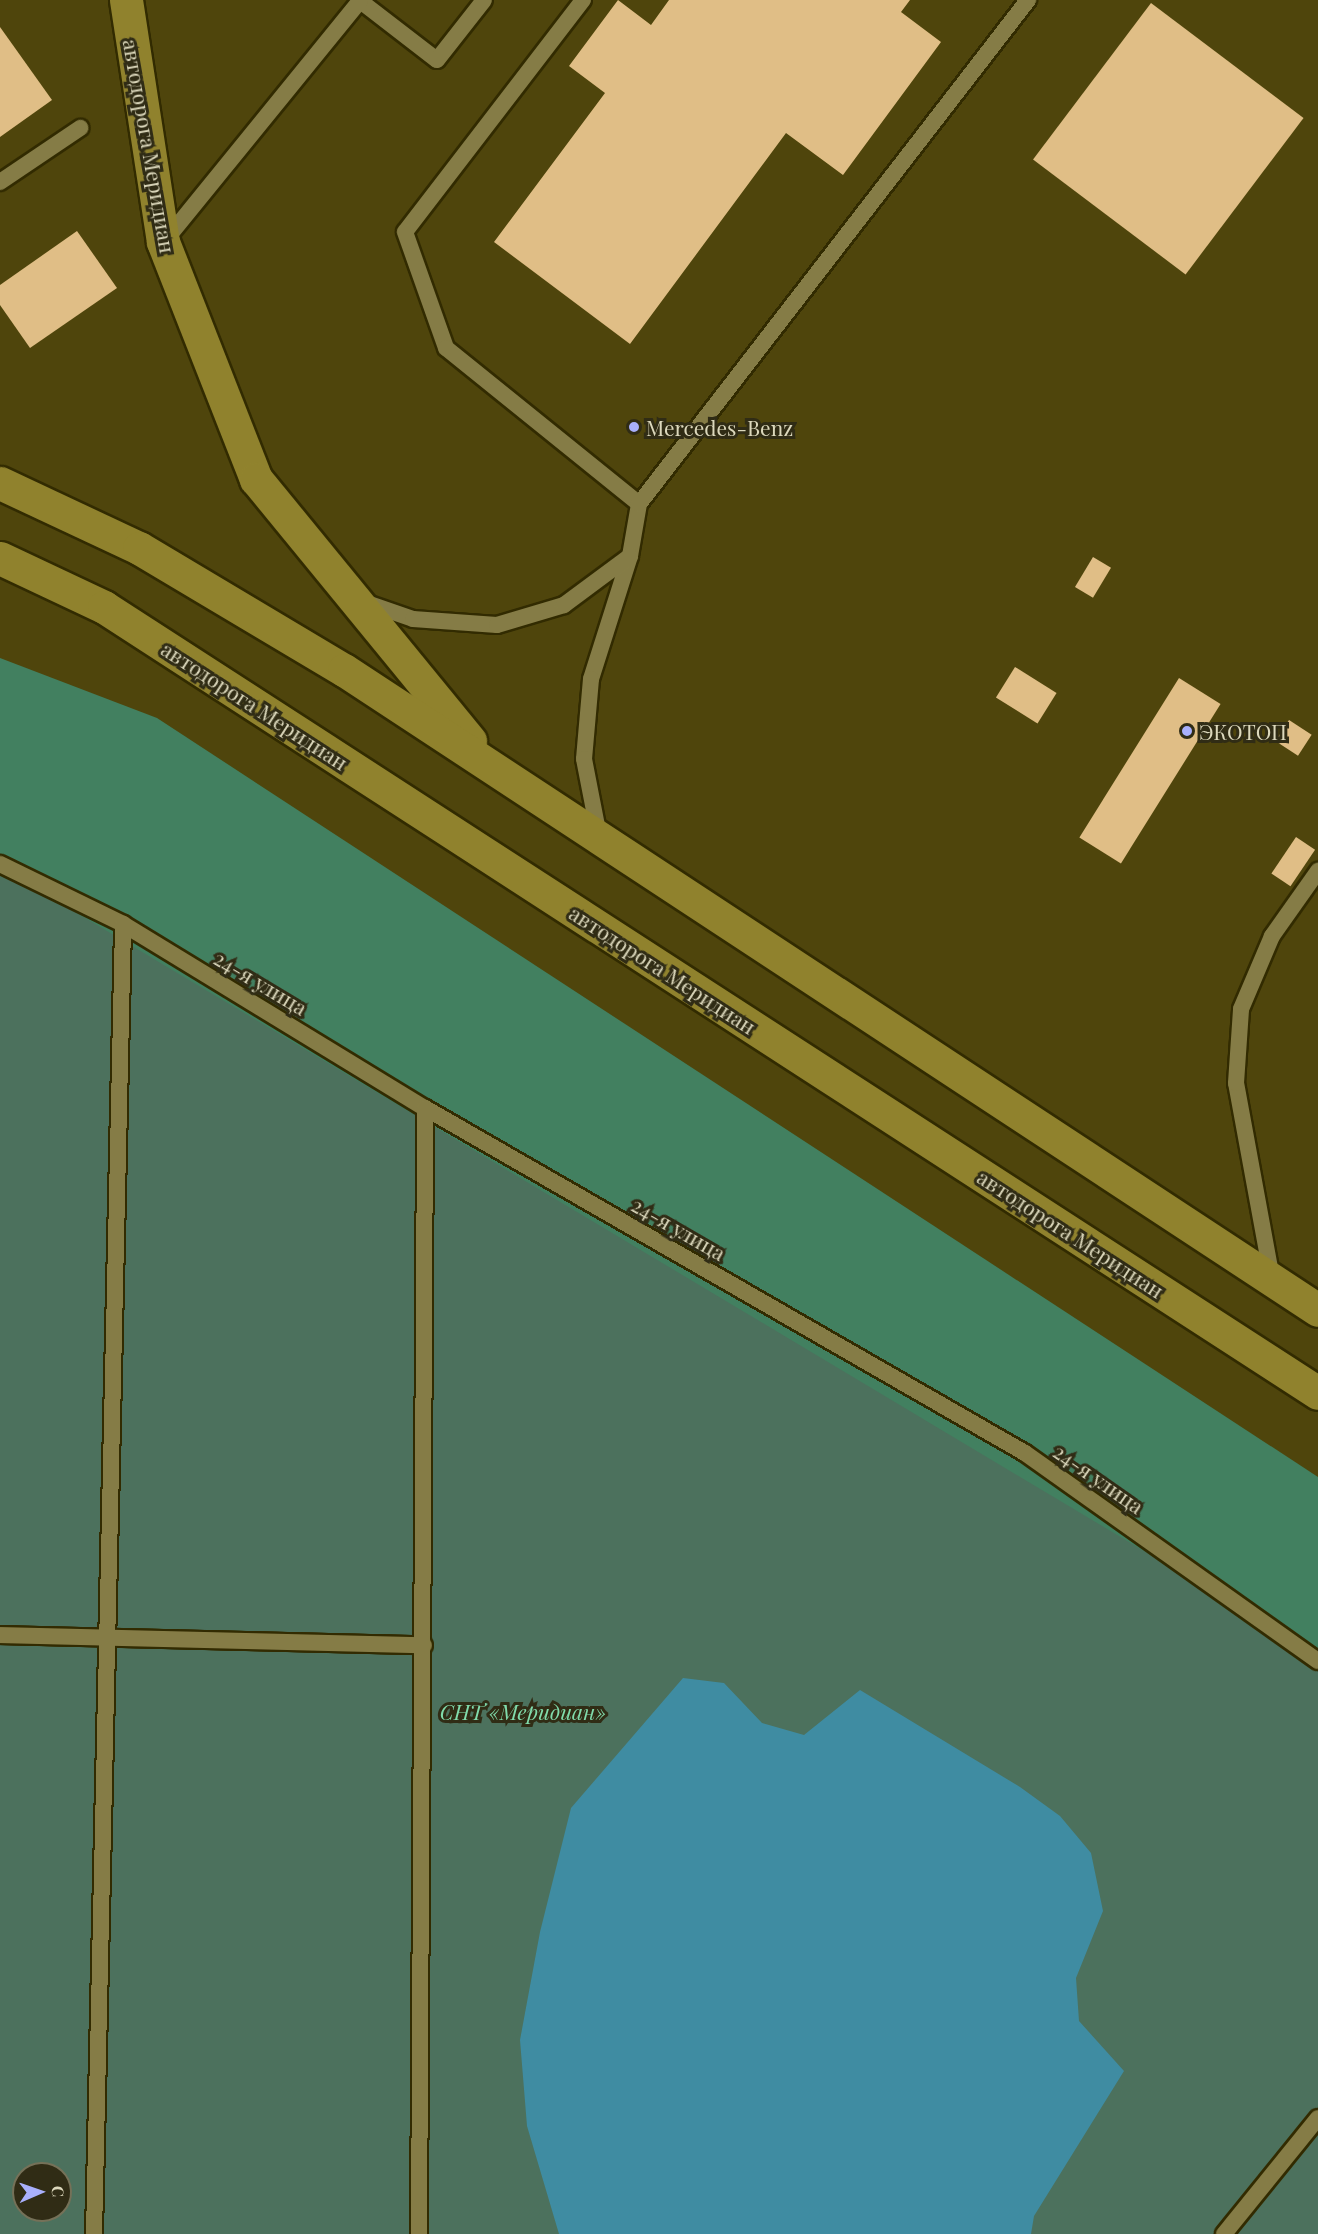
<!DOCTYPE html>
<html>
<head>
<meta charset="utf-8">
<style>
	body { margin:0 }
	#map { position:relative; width:1318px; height:2234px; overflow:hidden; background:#4f450c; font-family:"Playfair Display",serif }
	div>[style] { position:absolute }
	.green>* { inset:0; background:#4c715d }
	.forest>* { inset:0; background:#428060 }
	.water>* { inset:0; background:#3f8ca2 }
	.building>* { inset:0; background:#e0be86; transform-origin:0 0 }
	.roads { filter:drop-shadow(2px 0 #322b01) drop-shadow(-2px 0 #322b01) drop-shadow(0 2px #322b01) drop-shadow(0 -2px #322b01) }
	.service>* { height:16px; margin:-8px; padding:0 8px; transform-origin:8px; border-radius:8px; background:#857c46 }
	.primary>* { height:33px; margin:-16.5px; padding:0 16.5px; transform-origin:16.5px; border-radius:16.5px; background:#90822d }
	.dots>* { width:16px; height:16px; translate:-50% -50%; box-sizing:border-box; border:3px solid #302c15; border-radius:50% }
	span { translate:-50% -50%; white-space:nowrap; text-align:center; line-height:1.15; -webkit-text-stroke:6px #302c15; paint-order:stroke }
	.street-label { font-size:21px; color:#dcd8bc }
	.poi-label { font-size:21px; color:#dcd8bc }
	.left { translate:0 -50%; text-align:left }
	.park-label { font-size:21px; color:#81dcac; font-style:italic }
	.north { position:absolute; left:12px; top:2162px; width:60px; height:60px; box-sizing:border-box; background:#302c15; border:2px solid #757158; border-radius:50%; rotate:88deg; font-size:16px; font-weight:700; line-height:24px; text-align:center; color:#dcd8bc }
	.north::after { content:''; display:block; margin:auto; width:21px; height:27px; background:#a9b0fc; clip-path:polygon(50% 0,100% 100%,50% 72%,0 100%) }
</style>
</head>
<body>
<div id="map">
	<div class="green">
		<div style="clip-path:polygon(evenodd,0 780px,1318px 1583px,1318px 2234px,0 2234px,0 780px,24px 2174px,60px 2174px,60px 2210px,24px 2210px,24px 2174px)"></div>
	</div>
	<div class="forest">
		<div style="clip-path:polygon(0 658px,157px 718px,1318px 1477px,1318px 1655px,0 867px)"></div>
	</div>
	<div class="water">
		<div style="clip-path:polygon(683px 1678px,724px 1683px,762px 1723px,804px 1735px,860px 1690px,1020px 1787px,1060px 1816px,1091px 1853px,1103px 1911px,1076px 1978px,1079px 2021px,1124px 2071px,1034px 2216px,1031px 2234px,559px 2234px,527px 2126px,520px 2040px,540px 1932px,571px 1808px)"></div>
	</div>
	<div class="building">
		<div style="clip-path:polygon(618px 0,651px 25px,669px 0,910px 0,901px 12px,941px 42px,843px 175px,786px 133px,630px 344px,494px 242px,605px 93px,569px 66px)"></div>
		<div style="left:1151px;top:3px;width:191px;height:196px;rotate:37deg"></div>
		<div style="clip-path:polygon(0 27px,52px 100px,0 137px)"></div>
		<div style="clip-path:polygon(77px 231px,117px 288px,30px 348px,0 305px,0 285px)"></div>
		<div style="left:1093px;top:557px;width:21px;height:35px;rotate:31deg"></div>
		<div style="left:1015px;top:667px;width:49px;height:36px;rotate:32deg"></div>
		<div style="left:1179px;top:678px;width:49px;height:188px;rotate:32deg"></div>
		<div style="left:1289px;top:720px;width:27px;height:25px;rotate:33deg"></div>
		<div style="left:1296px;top:837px;width:23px;height:44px;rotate:34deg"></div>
	</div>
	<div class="roads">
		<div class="service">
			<div style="left:359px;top:0;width:98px;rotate:37.6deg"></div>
			<div style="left:437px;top:60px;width:76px;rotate:-51.9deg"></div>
			<div style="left:583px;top:0;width:292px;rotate:127.5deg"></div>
			<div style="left:405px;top:232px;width:123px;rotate:70.5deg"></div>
			<div style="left:446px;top:348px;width:248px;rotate:38.9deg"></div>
			<div style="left:639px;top:504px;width:53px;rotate:99.8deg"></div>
			<div style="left:630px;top:556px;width:129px;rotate:107.6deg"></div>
			<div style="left:591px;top:679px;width:80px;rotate:95deg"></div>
			<div style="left:584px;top:759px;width:78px;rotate:79deg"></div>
			<div style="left:0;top:182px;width:97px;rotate:-34deg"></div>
			<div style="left:164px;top:242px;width:311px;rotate:-50.9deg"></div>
			<div style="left:639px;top:504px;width:637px;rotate:-52.34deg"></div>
			<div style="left:364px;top:602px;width:52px;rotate:19.1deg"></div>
			<div style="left:413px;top:619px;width:84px;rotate:4.1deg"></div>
			<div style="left:497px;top:625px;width:70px;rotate:-16.6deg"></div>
			<div style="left:564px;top:605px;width:82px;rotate:-36.6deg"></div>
			<div style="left:0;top:864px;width:137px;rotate:26deg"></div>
			<div style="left:123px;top:924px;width:354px;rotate:31.4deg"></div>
			<div style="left:425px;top:1108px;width:692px;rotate:29.9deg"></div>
			<div style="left:1025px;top:1453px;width:359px;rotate:35.4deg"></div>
			<div style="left:1272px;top:1279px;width:199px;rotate:-100.4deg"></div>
			<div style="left:1236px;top:1083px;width:74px;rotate:-86.1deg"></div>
			<div style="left:1241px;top:1009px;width:79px;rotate:-67deg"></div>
			<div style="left:1272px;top:936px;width:80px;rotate:-54.7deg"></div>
			<div style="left:0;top:1635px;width:424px;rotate:1.4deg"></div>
			<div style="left:94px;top:2234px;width:1310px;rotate:-88.73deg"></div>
			<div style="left:419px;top:2234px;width:1126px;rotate:-89.69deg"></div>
			<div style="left:1224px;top:2234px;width:149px;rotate:-51deg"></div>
		</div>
		<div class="primary">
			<div style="left:126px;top:0;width:245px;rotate:81.3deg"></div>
			<div style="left:163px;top:242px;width:255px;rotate:68.6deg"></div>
			<div style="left:256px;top:479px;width:338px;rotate:50.7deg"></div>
			<div style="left:0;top:483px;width:153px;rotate:25.1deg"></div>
			<div style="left:139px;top:548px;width:239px;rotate:30.8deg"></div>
			<div style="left:344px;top:670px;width:1165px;rotate:33.31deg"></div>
			<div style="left:0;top:558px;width:115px;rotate:25.2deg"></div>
			<div style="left:104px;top:607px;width:1446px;rotate:32.92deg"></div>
		</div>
	</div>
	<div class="dots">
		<div style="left:634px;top:427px;background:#a9b0fc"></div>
		<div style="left:1187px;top:731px;background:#a9b0fc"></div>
	</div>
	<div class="street-label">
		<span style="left:150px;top:146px;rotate:80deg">автодорога Меридиан</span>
		<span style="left:255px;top:705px;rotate:33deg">автодорога Меридиан</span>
		<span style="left:663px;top:969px;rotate:33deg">автодорога Меридиан</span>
		<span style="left:261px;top:982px;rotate:31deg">24-я улица</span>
		<span style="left:679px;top:1228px;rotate:30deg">24-я улица</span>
		<span style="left:1071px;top:1233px;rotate:33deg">автодорога Меридиан</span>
		<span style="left:1099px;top:1478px;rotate:35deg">24-я улица</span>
	</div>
	<div class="poi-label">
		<span class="left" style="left:646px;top:427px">Mercedes-Benz</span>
		<span class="left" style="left:1199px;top:731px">ЭКОТОП</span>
	</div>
	<div class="park-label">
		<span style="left:523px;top:1711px">СНТ «Меридиан»</span>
	</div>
	<div class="north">С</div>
</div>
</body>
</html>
